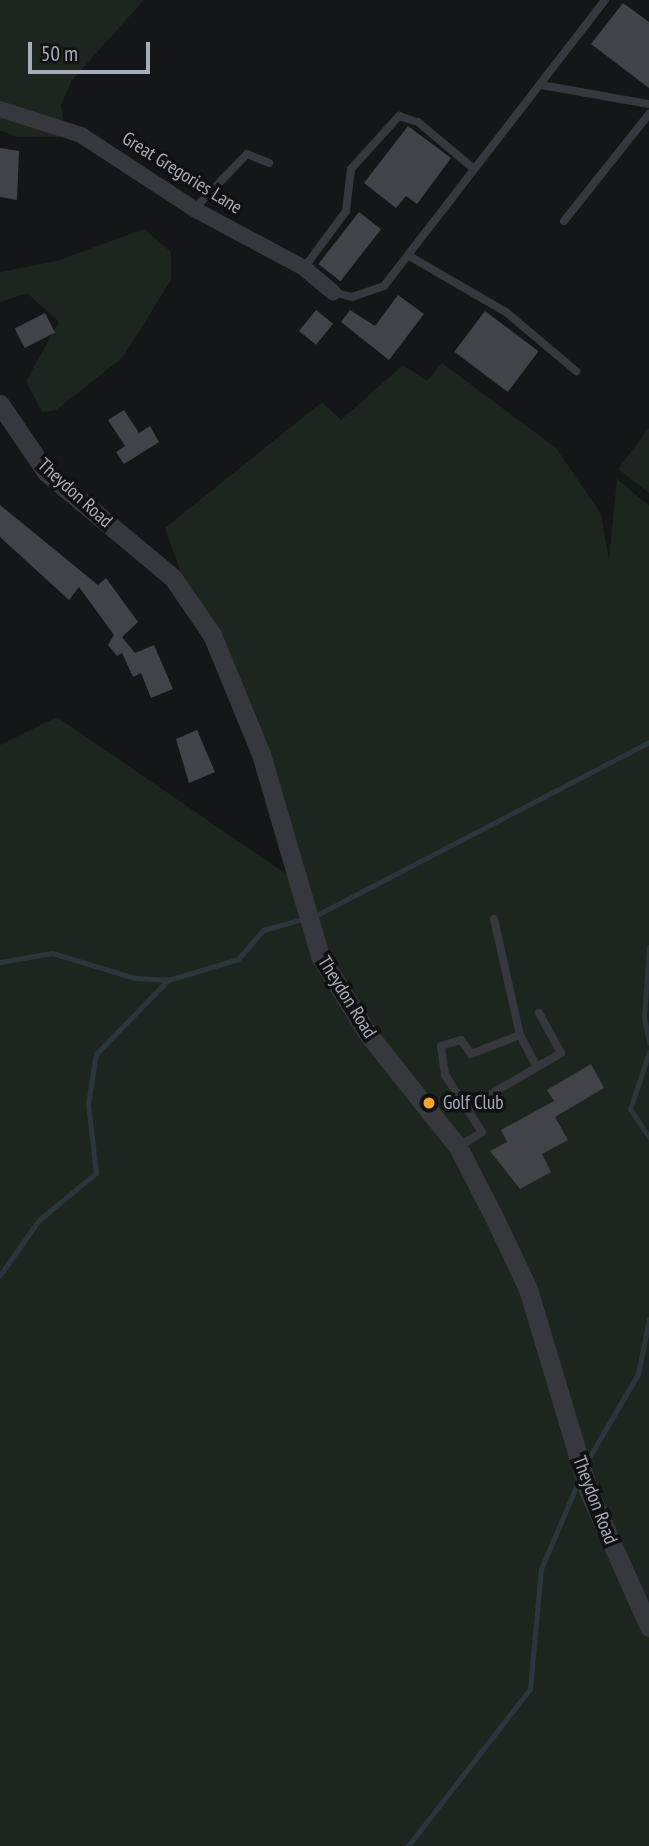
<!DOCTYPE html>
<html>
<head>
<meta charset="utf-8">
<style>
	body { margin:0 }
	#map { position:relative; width:649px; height:1846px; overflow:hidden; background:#151617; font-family:"PT Sans Narrow",sans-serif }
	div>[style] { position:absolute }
	.green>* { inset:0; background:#1d261e }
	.stream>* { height:5px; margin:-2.5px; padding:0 2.5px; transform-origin:2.5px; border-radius:2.5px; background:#2b363c }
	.building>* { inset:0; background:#414348; transform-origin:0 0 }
	.service>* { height:8px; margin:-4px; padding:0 4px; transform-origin:4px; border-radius:4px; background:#36383d }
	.minor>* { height:16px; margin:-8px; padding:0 8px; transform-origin:8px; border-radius:8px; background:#36383d }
	.tertiary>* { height:19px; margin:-9.5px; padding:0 9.5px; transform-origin:9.5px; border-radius:9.5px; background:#36383d }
	.dots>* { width:19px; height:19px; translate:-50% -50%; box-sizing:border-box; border:4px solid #101112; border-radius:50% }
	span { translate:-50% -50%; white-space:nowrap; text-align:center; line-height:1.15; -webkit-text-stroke:7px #101112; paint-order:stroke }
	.street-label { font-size:19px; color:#a7adb8 }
	.poi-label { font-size:19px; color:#a7adb8 }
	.left { translate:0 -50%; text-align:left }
	.scale { position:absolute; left:28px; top:42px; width:122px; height:32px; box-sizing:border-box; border:4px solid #a7adb8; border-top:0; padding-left:9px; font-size:21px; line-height:24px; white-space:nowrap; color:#a7adb8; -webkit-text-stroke:5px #101112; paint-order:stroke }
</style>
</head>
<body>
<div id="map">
	<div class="green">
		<div style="clip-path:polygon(0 0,144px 0,72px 80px,61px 105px,65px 129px,59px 137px,16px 137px,0 130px)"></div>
		<div style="clip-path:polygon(144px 229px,171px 252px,171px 280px,123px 357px,56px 410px,42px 412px,26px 381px,59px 322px,27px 293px,0 302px,0 272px,57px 261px)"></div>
		<div style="clip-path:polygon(442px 363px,556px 448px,601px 514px,609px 560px,617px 479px,649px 506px,649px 1846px,0 1846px,0 745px,57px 717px,302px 885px,248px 697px,182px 576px,165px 528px,322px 402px,341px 420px,403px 365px,427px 381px)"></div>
		<div style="clip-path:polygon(649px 428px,649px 493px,618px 469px)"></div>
	</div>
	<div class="stream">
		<div style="left:313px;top:917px;width:379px;rotate:-27.5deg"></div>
		<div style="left:649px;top:947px;width:70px;rotate:94.1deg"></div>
		<div style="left:644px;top:1017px;width:26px;rotate:79deg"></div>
		<div style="left:0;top:962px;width:53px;rotate:-9.8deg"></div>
		<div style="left:52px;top:953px;width:87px;rotate:16.8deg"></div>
		<div style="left:135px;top:978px;width:33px;rotate:3deg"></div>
		<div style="left:168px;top:980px;width:73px;rotate:-16.7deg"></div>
		<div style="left:238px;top:959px;width:38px;rotate:-49deg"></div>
		<div style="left:263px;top:930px;width:41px;rotate:-15.4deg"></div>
		<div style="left:649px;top:1052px;width:60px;rotate:108.4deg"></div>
		<div style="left:630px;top:1109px;width:34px;rotate:56deg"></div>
		<div style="left:0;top:1275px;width:67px;rotate:-54.7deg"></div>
		<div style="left:39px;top:1220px;width:74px;rotate:-39.5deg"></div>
		<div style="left:96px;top:1173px;width:69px;rotate:-96.6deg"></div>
		<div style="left:88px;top:1104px;width:51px;rotate:-80.9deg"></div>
		<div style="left:96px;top:1054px;width:103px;rotate:-45.8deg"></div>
		<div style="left:587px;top:1461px;width:101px;rotate:-59.6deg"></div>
		<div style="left:638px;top:1374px;width:56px;rotate:-78.7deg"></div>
		<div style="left:408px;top:1846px;width:199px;rotate:-52.2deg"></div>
		<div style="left:530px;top:1689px;width:121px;rotate:-84.8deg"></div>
		<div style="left:541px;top:1569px;width:97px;rotate:-66.9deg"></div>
	</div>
	<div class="building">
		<div style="clip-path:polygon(623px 3px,649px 22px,649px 88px,591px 44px)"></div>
		<div style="clip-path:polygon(408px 126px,451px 158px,417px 204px,406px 196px,396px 208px,364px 183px)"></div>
		<div style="clip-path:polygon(0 148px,19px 151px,17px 200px,0 197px)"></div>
		<div style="left:359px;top:212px;width:28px;height:66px;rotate:38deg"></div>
		<div style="clip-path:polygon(398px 295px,424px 314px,389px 360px,341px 322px,350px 310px,375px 326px)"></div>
		<div style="left:316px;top:310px;width:22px;height:27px;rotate:39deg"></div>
		<div style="left:485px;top:311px;width:67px;height:51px;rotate:37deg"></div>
		<div style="left:45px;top:313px;width:22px;height:34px;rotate:63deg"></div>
		<div style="clip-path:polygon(124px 410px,139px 433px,150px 426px,159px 442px,124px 464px,116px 452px,125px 446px,108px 420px)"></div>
		<div style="clip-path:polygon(0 505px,98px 585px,106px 578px,138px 622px,122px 637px,135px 653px,154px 645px,173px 689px,151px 698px,141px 673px,133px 677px,122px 653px,117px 656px,108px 645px,114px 635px,79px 587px,69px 600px,0 537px)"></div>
		<div style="clip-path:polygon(197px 730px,215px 772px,189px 783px,176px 739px)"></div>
		<div style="clip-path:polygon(591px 1064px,604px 1088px,555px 1117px,568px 1140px,542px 1154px,551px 1172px,520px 1189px,490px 1151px,507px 1142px,501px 1130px,554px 1101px,547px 1090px)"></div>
	</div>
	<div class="service">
		<div style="left:541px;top:85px;width:110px;rotate:10deg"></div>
		<div style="left:194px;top:209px;width:76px;rotate:-46.1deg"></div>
		<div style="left:247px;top:154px;width:24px;rotate:22deg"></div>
		<div style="left:564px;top:221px;width:137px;rotate:-51.5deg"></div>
		<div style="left:411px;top:257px;width:110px;rotate:30.1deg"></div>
		<div style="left:506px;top:312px;width:92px;rotate:40.1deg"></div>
		<div style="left:304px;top:268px;width:71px;rotate:-53.6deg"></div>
		<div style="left:346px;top:211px;width:42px;rotate:-83.2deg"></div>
		<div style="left:351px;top:169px;width:72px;rotate:-47.8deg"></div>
		<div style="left:399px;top:116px;width:20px;rotate:18deg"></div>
		<div style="left:418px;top:122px;width:73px;rotate:40deg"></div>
		<div style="left:333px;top:292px;width:20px;rotate:15deg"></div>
		<div style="left:352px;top:297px;width:34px;rotate:-19deg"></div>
		<div style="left:384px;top:286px;width:361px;rotate:-52.3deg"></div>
		<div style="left:494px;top:919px;width:119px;rotate:77.4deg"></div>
		<div style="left:537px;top:1067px;width:28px;rotate:-30deg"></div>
		<div style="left:561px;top:1053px;width:46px;rotate:-118.8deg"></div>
		<div style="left:458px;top:1147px;width:28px;rotate:-32deg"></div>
		<div style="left:482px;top:1132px;width:68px;rotate:-123deg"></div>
		<div style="left:445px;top:1075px;width:29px;rotate:-98deg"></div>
		<div style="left:441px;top:1046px;width:21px;rotate:-17deg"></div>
		<div style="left:461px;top:1040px;width:17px;rotate:54deg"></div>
		<div style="left:471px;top:1054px;width:53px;rotate:-21.2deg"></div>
		<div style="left:520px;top:1035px;width:36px;rotate:62deg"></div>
		<div style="left:537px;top:1067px;width:81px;rotate:149.6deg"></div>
	</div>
	<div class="minor">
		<div style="left:0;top:109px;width:85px;rotate:17.8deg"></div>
		<div style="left:81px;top:135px;width:135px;rotate:33.2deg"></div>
		<div style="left:194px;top:209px;width:125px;rotate:28.2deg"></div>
		<div style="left:304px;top:268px;width:38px;rotate:40deg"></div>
	</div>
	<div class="tertiary">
		<div style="left:0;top:404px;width:82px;rotate:55.9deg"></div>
		<div style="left:46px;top:472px;width:165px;rotate:39.8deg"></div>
		<div style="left:173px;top:578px;width:69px;rotate:55.6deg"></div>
		<div style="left:212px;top:635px;width:129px;rotate:67.6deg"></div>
		<div style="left:261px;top:754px;width:210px;rotate:73.7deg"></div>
		<div style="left:320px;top:956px;width:92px;rotate:58.4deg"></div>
		<div style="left:368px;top:1034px;width:144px;rotate:51.5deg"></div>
		<div style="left:458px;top:1147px;width:79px;rotate:62.8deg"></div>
		<div style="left:494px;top:1217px;width:80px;rotate:64.7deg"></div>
		<div style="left:528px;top:1289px;width:212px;rotate:73.3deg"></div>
		<div style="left:589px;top:1492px;width:148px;rotate:66deg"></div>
	</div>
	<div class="dots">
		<div style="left:429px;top:1103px;background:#f9a52c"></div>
	</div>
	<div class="street-label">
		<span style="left:182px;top:173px;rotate:32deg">Great Gregories Lane</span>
		<span style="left:75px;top:493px;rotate:42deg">Theydon Road</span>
		<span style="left:347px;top:997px;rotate:58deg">Theydon Road</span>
		<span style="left:595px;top:1500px;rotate:69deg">Theydon Road</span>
	</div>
	<div class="poi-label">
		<span class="left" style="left:443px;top:1103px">Golf Club</span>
	</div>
	<div class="scale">50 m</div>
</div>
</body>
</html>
